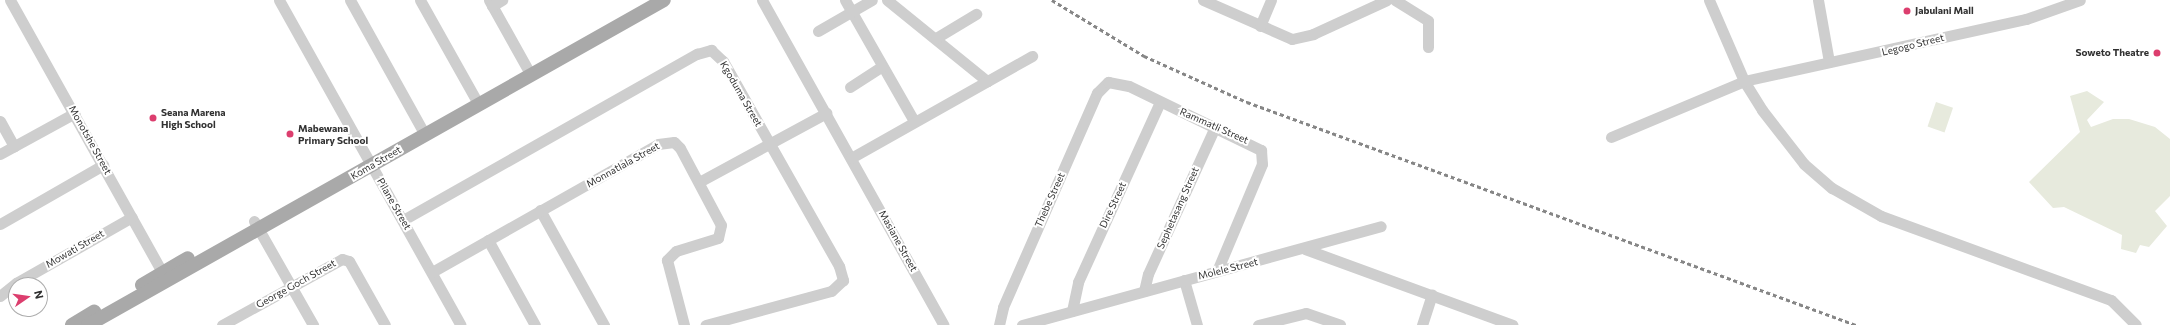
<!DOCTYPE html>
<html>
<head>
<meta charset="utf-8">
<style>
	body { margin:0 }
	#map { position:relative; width:2170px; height:325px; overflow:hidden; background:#fff; font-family:Commissioner,sans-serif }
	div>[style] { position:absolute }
	.green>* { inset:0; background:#e7eadd; transform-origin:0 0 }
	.minor>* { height:11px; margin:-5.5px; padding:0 5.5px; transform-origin:5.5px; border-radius:5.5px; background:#cecece }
	.major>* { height:14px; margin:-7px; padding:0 7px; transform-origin:7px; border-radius:7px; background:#a9a9a9 }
	.rail>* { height:2.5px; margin-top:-1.25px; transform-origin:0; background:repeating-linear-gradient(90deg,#868686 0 4px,transparent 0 7px) }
	.dots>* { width:11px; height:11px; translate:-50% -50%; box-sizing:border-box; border:2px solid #fff; border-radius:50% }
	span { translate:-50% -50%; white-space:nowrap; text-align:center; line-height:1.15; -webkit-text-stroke:4px #fff; paint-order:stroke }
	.poi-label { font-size:10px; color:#313131; font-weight:700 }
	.left { translate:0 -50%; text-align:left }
	.right { translate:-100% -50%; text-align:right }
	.street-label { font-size:10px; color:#313131 }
	.north { position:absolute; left:8px; top:277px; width:40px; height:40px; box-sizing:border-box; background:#fff; border:1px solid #adadad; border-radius:50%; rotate:77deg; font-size:11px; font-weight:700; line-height:16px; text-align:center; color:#313131 }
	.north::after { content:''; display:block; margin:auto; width:14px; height:18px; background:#dc3e6e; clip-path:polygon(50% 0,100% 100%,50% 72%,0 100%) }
</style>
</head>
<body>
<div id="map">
	<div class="green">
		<div style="clip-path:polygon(2087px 91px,2104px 102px,2087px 120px,2091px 127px,2113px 119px,2129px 119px,2155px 127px,2170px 139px,2170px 196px,2155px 211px,2167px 226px,2149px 247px,2140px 245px,2136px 253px,2121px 249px,2122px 235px,2064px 207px,2053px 208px,2029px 182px,2080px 132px,2070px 96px)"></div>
		<div style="left:1936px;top:102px;width:18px;height:26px;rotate:19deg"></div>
	</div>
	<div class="minor">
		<div style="left:10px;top:0;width:320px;rotate:60.8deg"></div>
		<div style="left:279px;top:0;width:372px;rotate:60.8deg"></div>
		<div style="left:350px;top:0;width:154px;rotate:60.9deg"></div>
		<div style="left:420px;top:0;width:120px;rotate:60.7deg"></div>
		<div style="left:489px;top:0;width:86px;rotate:60.8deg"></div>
		<div style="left:762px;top:0;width:372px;rotate:60.8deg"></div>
		<div style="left:845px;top:0;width:139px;rotate:60.3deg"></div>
		<div style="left:887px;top:0;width:129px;rotate:39deg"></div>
		<div style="left:1203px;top:0;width:97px;rotate:23.7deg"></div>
		<div style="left:1292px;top:39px;width:22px;rotate:-13deg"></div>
		<div style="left:1313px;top:34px;width:81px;rotate:-24.7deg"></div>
		<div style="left:1395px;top:0;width:39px;rotate:32deg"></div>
		<div style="left:1428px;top:21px;width:26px;rotate:90deg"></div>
		<div style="left:1709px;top:0;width:88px;rotate:66.6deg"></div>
		<div style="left:1744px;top:81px;width:34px;rotate:58deg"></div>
		<div style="left:1762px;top:110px;width:68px;rotate:52.1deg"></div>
		<div style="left:1804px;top:164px;width:37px;rotate:41deg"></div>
		<div style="left:1832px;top:188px;width:56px;rotate:29.7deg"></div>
		<div style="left:1881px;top:216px;width:245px;rotate:20.1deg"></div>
		<div style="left:2111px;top:300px;width:35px;rotate:45deg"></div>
		<div style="left:1818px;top:0;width:63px;rotate:79.9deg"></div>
		<div style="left:492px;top:6px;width:12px;rotate:-31deg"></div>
		<div style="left:1260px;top:26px;width:28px;rotate:-67deg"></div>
		<div style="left:818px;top:31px;width:62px;rotate:-29.9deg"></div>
		<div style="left:936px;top:38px;width:47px;rotate:-31deg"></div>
		<div style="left:850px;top:87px;width:38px;rotate:-33deg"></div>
		<div style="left:0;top:121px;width:29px;rotate:61deg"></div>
		<div style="left:1611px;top:137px;width:144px;rotate:-22.8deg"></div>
		<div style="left:1744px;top:81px;width:289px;rotate:-12.4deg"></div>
		<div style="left:2026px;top:19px;width:57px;rotate:-19.4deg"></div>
		<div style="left:0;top:154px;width:85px;rotate:-28.7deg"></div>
		<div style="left:851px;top:158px;width:208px;rotate:-29.4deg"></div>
		<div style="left:699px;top:182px;width:145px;rotate:-28.5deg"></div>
		<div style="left:540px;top:210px;width:132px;rotate:60.9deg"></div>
		<div style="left:403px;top:220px;width:338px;rotate:-29.5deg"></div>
		<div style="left:697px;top:54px;width:15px;rotate:-16deg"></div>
		<div style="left:711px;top:50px;width:16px;rotate:43deg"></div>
		<div style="left:723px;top:61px;width:236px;rotate:60.5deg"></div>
		<div style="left:839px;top:266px;width:15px;rotate:74deg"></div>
		<div style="left:843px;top:280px;width:16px;rotate:137deg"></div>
		<div style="left:831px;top:291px;width:130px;rotate:164.8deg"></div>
		<div style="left:254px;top:221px;width:120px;rotate:60.4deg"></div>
		<div style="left:0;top:224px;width:119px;rotate:-29.8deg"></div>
		<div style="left:488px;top:240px;width:97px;rotate:61.1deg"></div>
		<div style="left:1305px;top:249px;width:221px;rotate:20.1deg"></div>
		<div style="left:432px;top:272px;width:260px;rotate:-29.5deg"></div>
		<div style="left:658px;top:144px;width:16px;rotate:-7deg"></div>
		<div style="left:674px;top:142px;width:8px;rotate:45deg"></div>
		<div style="left:680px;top:148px;width:87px;rotate:62deg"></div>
		<div style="left:721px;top:225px;width:13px;rotate:103deg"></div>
		<div style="left:718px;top:238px;width:44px;rotate:162.8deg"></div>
		<div style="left:676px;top:251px;width:13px;rotate:135deg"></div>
		<div style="left:667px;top:260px;width:67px;rotate:75.3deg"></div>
		<div style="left:1184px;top:280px;width:47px;rotate:73.9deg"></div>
		<div style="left:1144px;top:291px;width:17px;rotate:-77deg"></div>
		<div style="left:1148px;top:274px;width:162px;rotate:-65.5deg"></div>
		<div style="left:0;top:296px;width:21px;rotate:-39deg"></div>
		<div style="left:16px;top:283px;width:133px;rotate:-29.6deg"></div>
		<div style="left:1072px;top:311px;width:30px;rotate:-78deg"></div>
		<div style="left:1078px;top:282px;width:198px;rotate:-65.5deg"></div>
		<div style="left:222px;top:325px;width:137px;rotate:-28.8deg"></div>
		<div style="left:342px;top:259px;width:7px;rotate:16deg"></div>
		<div style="left:349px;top:261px;width:73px;rotate:60.6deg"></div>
		<div style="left:999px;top:325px;width:18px;rotate:-77deg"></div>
		<div style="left:1003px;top:307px;width:234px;rotate:-66.3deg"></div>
		<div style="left:1097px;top:93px;width:16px;rotate:-45deg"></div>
		<div style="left:1108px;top:82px;width:21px;rotate:11deg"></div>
		<div style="left:1129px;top:86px;width:147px;rotate:25.9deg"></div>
		<div style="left:1261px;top:150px;width:14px;rotate:86deg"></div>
		<div style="left:1262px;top:164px;width:116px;rotate:112.8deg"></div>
		<div style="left:1022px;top:325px;width:372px;rotate:-15.4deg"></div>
		<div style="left:1258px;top:325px;width:49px;rotate:-14deg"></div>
		<div style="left:1306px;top:313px;width:36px;rotate:19deg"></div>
		<div style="left:1422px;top:325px;width:32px;rotate:-72deg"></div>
	</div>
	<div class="major">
		<div style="left:142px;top:285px;width:53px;rotate:-30.4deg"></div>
		<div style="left:72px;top:325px;width:26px;rotate:-31deg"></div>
		<div style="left:88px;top:325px;width:661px;rotate:-29.43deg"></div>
	</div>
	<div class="rail">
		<div style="left:1052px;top:0;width:108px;rotate:31.3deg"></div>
		<div style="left:1144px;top:56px;width:113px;rotate:24.1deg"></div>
		<div style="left:1247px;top:102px;width:649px;rotate:20.11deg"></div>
	</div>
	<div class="dots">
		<div style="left:1907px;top:11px;background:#dc3e6e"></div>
		<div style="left:2157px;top:53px;background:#dc3e6e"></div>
		<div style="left:153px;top:118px;background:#dc3e6e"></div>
		<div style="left:290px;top:134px;background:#dc3e6e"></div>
	</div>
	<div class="poi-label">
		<span class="left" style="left:1915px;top:11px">Jabulani Mall</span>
		<span class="right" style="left:2149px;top:53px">Soweto Theatre</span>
		<span class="left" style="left:161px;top:118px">Seana Marena<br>High School</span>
		<span class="left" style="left:298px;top:134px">Mabewana<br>Primary School</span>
	</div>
	<div class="street-label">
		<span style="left:1913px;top:45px;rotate:-14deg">Legogo Street</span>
		<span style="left:741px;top:94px;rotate:60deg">Kgoduma Street</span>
		<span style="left:1214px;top:126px;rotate:24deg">Rammatli Street</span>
		<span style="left:90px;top:140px;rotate:61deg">Monotshe Street</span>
		<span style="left:376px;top:163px;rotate:-30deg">Koma Street</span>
		<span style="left:623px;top:165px;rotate:-29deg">Monnatlala Street</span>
		<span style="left:1050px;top:200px;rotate:-66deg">Thebe Street</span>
		<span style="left:394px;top:204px;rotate:60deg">Pilane Street</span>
		<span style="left:1113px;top:205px;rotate:-65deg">Dire Street</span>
		<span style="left:1178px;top:208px;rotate:-66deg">Sephetasang Street</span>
		<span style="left:898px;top:241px;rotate:61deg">Masiane Street</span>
		<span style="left:75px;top:249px;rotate:-30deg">Mowati Street</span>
		<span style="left:1228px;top:269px;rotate:-14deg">Molele Street</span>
		<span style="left:296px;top:284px;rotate:-29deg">George Goch Street</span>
	</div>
	<div class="north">N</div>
</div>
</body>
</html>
